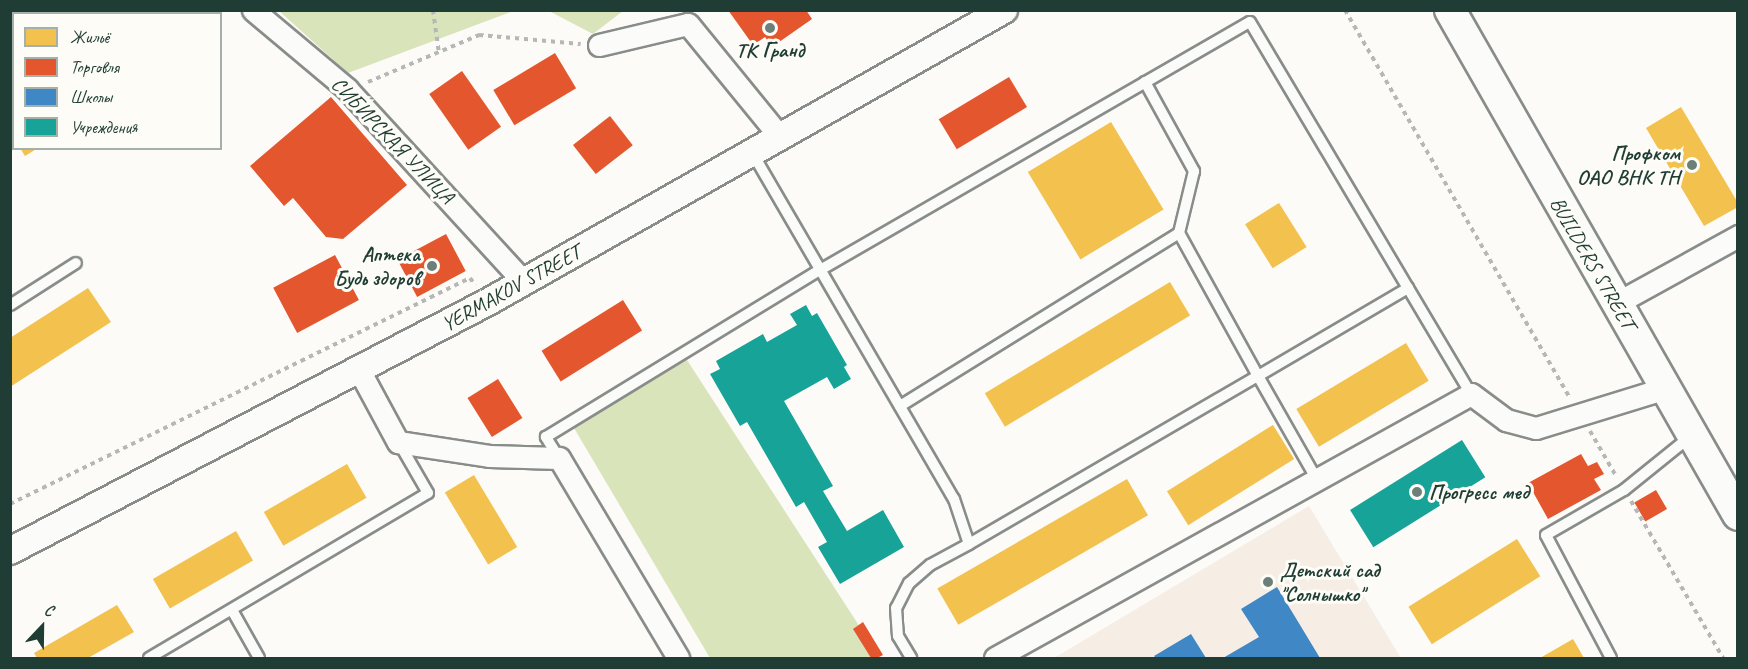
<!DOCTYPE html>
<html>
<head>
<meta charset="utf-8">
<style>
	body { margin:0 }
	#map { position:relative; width:1748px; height:669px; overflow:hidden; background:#fcfbf8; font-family:Caveat,sans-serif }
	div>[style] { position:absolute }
	.built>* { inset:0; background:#f6ede5 }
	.green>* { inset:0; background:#d9e4bb }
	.homes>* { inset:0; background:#f2c14e; transform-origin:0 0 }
	.shops>* { inset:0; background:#e4572e; transform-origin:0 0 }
	.schools>* { inset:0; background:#3f88c5 }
	.public>* { inset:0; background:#17a398; transform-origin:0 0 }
	.path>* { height:4px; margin-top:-2px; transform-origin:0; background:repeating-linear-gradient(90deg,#b5b8b6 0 4.5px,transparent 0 9px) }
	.roads { filter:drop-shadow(2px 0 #888d8a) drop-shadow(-2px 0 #888d8a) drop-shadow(0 2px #888d8a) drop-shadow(0 -2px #888d8a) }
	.service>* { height:10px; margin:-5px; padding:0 5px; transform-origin:5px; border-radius:5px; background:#fbfbf9 }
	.minor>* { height:21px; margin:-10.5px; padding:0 10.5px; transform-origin:10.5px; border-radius:10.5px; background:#fbfbf9 }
	.tertiary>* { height:26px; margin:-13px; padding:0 13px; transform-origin:13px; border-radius:13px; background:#fbfbf9 }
	.secondary>* { height:30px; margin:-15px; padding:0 15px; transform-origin:15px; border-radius:15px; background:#fbfbf9 }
	.dots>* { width:16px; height:16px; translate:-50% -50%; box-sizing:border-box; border:3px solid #fdfcf7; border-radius:50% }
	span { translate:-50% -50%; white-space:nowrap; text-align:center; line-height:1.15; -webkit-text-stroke:6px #fdfcf7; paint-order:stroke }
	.poi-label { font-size:21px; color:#1f3d34; font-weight:700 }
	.right { translate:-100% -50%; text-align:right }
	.left { translate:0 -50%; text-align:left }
	.street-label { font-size:21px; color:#1f3d34 }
	.frame { position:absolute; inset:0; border:12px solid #1f3d34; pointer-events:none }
	.legend { position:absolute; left:12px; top:12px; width:210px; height:138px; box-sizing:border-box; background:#fdfcf7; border:2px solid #a4b0a9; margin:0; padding:8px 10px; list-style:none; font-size:18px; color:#1f3d34 }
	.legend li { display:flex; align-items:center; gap:12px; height:30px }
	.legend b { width:30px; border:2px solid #a4b0a9 }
	.north { position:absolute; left:12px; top:597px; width:60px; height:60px; -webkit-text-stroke:4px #fdfcf7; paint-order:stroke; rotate:22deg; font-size:16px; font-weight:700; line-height:24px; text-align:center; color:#1f3d34 }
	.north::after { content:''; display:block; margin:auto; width:21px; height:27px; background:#1f3d34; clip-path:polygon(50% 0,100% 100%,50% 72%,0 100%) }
</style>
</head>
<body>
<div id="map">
	<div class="built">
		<div style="clip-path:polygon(1309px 506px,1401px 658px,1054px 658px)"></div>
	</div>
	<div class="green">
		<div style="clip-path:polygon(279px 11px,513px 11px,348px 73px)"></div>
		<div style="clip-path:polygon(549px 11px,623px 11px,593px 34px)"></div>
		<div style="clip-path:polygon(687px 360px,880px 658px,710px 658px,574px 428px)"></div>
	</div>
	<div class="homes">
		<div style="left:14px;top:51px;width:45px;height:4px;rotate:90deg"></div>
		<div style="clip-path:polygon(1681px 107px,1738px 203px,1738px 207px,1704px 226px,1646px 128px)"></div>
		<div style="left:1111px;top:122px;width:102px;height:97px;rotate:59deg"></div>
		<div style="clip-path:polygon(20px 148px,38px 148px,25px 156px)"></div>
		<div style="left:1279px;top:203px;width:52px;height:40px;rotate:58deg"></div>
		<div style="left:1170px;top:282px;width:39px;height:216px;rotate:59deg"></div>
		<div style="clip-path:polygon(88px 288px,111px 322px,10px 387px,10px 338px)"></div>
		<div style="left:1406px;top:343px;width:44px;height:128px;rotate:59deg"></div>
		<div style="left:1273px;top:425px;width:40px;height:125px;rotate:58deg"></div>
		<div style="left:347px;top:464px;width:39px;height:96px;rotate:60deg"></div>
		<div style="left:474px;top:475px;width:84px;height:34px;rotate:59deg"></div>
		<div style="left:1127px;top:479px;width:42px;height:219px;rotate:60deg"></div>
		<div style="left:236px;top:531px;width:34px;height:96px;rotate:60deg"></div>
		<div style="left:1517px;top:539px;width:44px;height:128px;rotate:58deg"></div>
		<div style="clip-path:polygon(117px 605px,134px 632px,88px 658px,37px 658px,34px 653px)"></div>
		<div style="clip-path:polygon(1573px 639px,1584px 658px,1540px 658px)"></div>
	</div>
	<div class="shops">
		<div style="clip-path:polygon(165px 10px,188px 10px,192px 14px,162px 14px)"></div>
		<div style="clip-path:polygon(728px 10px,806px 10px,812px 19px,772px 47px,765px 37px,753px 45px)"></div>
		<div style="left:555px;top:53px;width:41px;height:72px;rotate:59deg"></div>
		<div style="left:462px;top:71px;width:68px;height:40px;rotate:55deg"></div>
		<div style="left:1009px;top:77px;width:35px;height:82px;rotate:59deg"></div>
		<div style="clip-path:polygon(331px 97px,407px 185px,343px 239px,326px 237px,293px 198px,284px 206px,250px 166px)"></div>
		<div style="left:610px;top:116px;width:37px;height:47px;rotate:52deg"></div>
		<div style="left:446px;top:234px;width:42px;height:55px;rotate:62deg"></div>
		<div style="left:335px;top:255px;width:51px;height:70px;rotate:62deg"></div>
		<div style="left:623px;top:300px;width:36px;height:96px;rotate:58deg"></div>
		<div style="left:498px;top:379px;width:46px;height:36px;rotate:58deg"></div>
		<div style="clip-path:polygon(1581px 454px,1588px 466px,1597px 462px,1604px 474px,1594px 479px,1601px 490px,1548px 519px,1528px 483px)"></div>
		<div style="left:1656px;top:490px;width:22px;height:25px;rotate:60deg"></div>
		<div style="clip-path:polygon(863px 622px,883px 655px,877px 658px,871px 658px,853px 629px)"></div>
	</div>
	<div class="schools">
		<div style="clip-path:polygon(1277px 587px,1320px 658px,1223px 658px,1259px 637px,1241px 609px)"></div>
		<div style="clip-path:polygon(1191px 634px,1206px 658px,1156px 658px,1154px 656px)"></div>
	</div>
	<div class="public">
		<div style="clip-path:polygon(806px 305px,812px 316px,817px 313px,847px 365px,844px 367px,851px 379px,834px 389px,827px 377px,784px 401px,833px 486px,823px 491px,847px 531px,883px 510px,904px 547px,840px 584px,818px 547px,827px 542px,804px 502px,796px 507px,747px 422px,740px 426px,710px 374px,720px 369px,716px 361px,763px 334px,767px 342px,797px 325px,790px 314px)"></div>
		<div style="left:1462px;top:440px;width:44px;height:132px;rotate:58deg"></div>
	</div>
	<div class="path">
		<div style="left:433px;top:10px;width:44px;rotate:82.2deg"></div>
		<div style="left:1345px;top:10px;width:446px;rotate:59.9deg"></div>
		<div style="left:368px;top:82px;width:121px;rotate:-22.9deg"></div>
		<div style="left:479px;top:35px;width:102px;rotate:5deg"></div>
		<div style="left:1590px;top:431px;width:52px;rotate:60deg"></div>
		<div style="left:1631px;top:501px;width:182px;rotate:59.6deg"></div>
		<div style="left:10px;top:504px;width:513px;rotate:-26.17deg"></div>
		<div style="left:470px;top:278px;width:9px;rotate:54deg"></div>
	</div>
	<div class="roads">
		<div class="service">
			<div style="left:18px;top:14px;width:6px;rotate:-39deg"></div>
			<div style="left:1145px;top:82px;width:102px;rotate:61.2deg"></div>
			<div style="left:1194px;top:171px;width:64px;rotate:103.6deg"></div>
			<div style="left:753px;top:154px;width:399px;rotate:59.8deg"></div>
			<div style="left:954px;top:499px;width:47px;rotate:71.6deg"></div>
			<div style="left:969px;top:544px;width:44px;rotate:151.7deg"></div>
			<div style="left:930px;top:565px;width:28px;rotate:139deg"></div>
			<div style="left:909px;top:583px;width:28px;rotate:117deg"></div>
			<div style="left:896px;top:608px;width:28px;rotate:86deg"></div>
			<div style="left:898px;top:636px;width:26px;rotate:59deg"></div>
			<div style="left:10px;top:305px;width:78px;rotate:-32.5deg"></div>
			<div style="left:900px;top:406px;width:328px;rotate:-31.8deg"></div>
			<div style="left:1179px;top:233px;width:163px;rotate:61.1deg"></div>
			<div style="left:1258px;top:376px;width:174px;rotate:-30.4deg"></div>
			<div style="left:1408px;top:288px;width:123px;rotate:59.3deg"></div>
			<div style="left:559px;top:458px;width:25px;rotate:-122deg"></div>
			<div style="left:546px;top:437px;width:321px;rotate:-31.4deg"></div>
			<div style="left:820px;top:270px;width:496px;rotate:-30deg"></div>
			<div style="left:1250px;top:22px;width:309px;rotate:59.3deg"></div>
			<div style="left:969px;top:544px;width:334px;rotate:-30.2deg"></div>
			<div style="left:1258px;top:376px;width:120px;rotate:60.4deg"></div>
			<div style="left:232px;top:610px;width:55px;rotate:60.6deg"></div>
			<div style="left:149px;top:658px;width:324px;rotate:-30.6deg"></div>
			<div style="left:428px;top:493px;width:58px;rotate:-120.1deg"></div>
			<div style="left:1611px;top:658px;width:139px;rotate:-117.9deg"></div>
			<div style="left:1546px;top:535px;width:90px;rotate:-30deg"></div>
			<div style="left:1624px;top:490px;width:86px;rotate:-38.9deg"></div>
		</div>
		<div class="minor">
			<div style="left:253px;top:10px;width:123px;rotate:40deg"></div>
			<div style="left:347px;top:89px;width:260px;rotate:47.5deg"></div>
			<div style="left:599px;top:45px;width:91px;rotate:-13.3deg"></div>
			<div style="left:688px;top:24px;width:147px;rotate:50.8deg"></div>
			<div style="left:1615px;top:304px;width:141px;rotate:-28.9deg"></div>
			<div style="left:359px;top:370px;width:82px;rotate:61.6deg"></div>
			<div style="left:398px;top:442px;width:92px;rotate:8.7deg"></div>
			<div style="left:489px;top:456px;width:70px;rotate:1.6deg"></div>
			<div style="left:559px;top:458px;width:233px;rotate:59.2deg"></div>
			<div style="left:995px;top:658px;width:544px;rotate:-29.01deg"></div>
			<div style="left:1471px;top:394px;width:44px;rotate:36.6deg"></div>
			<div style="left:1506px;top:420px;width:31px;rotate:15deg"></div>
			<div style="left:1536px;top:428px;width:133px;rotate:-17.1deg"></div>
		</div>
		<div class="tertiary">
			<div style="left:10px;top:551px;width:539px;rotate:-27.52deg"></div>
			<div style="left:488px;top:302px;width:593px;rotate:-29.51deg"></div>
		</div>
		<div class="secondary">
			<div style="left:1450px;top:10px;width:581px;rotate:60.3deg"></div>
		</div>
	</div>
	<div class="dots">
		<div style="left:770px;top:28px;background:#6c8079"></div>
		<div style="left:1692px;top:165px;background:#6c8079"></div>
		<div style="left:432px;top:266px;background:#6c8079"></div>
		<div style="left:1417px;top:492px;background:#6c8079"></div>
		<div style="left:1268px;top:582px;background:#6c8079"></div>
	</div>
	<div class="poi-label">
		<span style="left:770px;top:50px">ТК Гранд</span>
		<span class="right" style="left:1680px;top:165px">Профком<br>ОАО ВНК ТН</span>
		<span class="right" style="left:420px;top:266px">Аптека<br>Будь здоров</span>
		<span class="left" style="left:1429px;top:492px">Прогресс мед</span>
		<span class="left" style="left:1280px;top:582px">Детский сад<br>"Солнышко"</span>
	</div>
	<div class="street-label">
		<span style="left:393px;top:140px;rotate:46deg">СИБИРСКАЯ УЛИЦА</span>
		<span style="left:1593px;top:263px;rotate:60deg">BUILDERS STREET</span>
		<span style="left:511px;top:288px;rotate:-29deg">YERMAKOV STREET</span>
	</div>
	<div class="frame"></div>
	<ul class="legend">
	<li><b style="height:16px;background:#f2c14e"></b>Жильё</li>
	<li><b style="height:16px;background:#e4572e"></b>Торговля</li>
	<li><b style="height:16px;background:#3f88c5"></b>Школы</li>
	<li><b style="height:16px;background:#17a398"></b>Учреждения</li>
	</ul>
	<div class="north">С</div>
</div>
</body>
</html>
